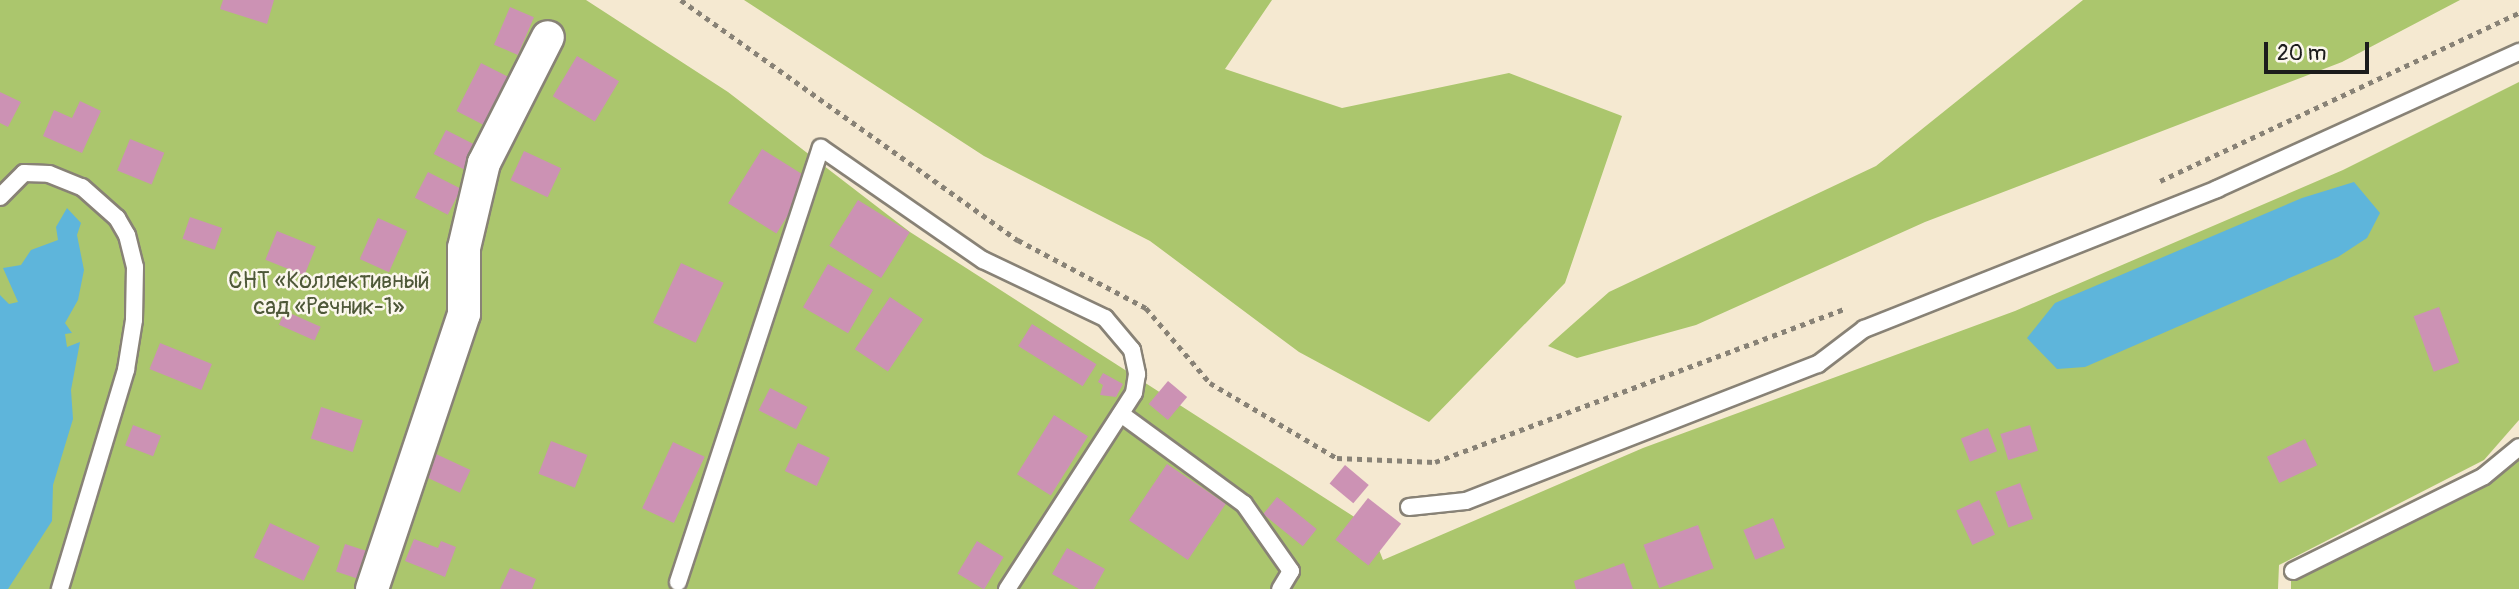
<!DOCTYPE html>
<html>
<head>
<meta charset="utf-8">
<style>
	body { margin:0 }
	#map { position:relative; width:2519px; height:589px; overflow:hidden; background:#f5e9d1; font-family:Pangolin,sans-serif }
	div>[style] { position:absolute }
	.green>* { inset:0; background:#abc66d }
	.water>* { inset:0; background:#5eb5db }
	.building>* { inset:0; background:#cc92b4; transform-origin:0 0 }
	.path>* { height:4.5px; margin-top:-2.25px; transform-origin:0; background:repeating-linear-gradient(90deg,#888276 0 5px,transparent 0 10px) }
	.roads { filter:drop-shadow(2px 0 #888276) drop-shadow(-2px 0 #888276) drop-shadow(0 2px #888276) drop-shadow(0 -2px #888276) }
	.lane>* { height:16px; margin:-8px; padding:0 8px; transform-origin:8px; border-radius:8px; background:#fff }
	.street>* { height:32px; margin:-16px; padding:0 16px; transform-origin:16px; border-radius:16px; background:#fff }
	span { translate:-50% -50%; white-space:nowrap; text-align:center; line-height:1.15; -webkit-text-stroke:5px #fbf7ec; paint-order:stroke }
	.park-label { font-size:23px; color:#4e5838 }
	.scale { position:absolute; left:2264px; top:42px; width:105px; height:32px; box-sizing:border-box; border:4px solid #1c1c1c; border-top:0; padding-left:9px; font-size:21px; line-height:24px; white-space:nowrap; color:#1c1c1c; -webkit-text-stroke:5px #fbf7ec; paint-order:stroke }
</style>
</head>
<body>
<div id="map">
	<div class="green">
		<div style="clip-path:polygon(0 0,586px 0,728px 92px,910px 232px,1370px 527px,1383px 560px,1643px 448px,2015px 311px,2343px 170px,2519px 82px,2519px 420px,2484px 460px,2279px 565px,2278px 589px,0 589px)"></div>
		<div style="clip-path:polygon(744px 0,1272px 0,1225px 69px,1342px 108px,1509px 73px,1622px 116px,1565px 283px,1429px 422px,1299px 352px,1150px 241px,984px 156px)"></div>
		<div style="clip-path:polygon(2083px 0,2460px 0,2342px 62px,1925px 222px,1696px 325px,1577px 358px,1548px 346px,1609px 292px,1876px 166px)"></div>
		<div style="clip-path:polygon(2519px 446px,2519px 589px,2291px 589px,2291px 581px,2494px 473px)"></div>
	</div>
	<div class="water">
		<div style="clip-path:polygon(2354px 182px,2380px 213px,2367px 238px,2338px 257px,2085px 367px,2057px 369px,2027px 338px,2055px 303px,2302px 198px)"></div>
		<div style="clip-path:polygon(67px 208px,81px 223px,77px 235px,84px 270px,78px 300px,65px 323px,72px 333px,65px 334px,67px 347px,80px 342px,71px 390px,73px 419px,53px 485px,52px 521px,8px 589px,0 589px,0 295px,9px 304px,18px 302px,3px 268px,21px 265px,31px 250px,58px 240px,56px 227px)"></div>
	</div>
	<div class="building">
		<div style="clip-path:polygon(223px 0,274px 0,267px 24px,220px 9px)"></div>
		<div style="left:510px;top:7px;width:26px;height:41px;rotate:23deg"></div>
		<div style="left:577px;top:56px;width:49px;height:47px;rotate:31deg"></div>
		<div style="left:481px;top:63px;width:42px;height:54px;rotate:27deg"></div>
		<div style="clip-path:polygon(0 92px,21px 102px,8px 127px,0 123px)"></div>
		<div style="clip-path:polygon(80px 101px,101px 111px,82px 153px,43px 136px,54px 110px,72px 118px)"></div>
		<div style="left:446px;top:130px;width:38px;height:27px;rotate:27deg"></div>
		<div style="left:130px;top:139px;width:37px;height:34px;rotate:22deg"></div>
		<div style="left:762px;top:149px;width:57px;height:64px;rotate:32deg"></div>
		<div style="left:524px;top:151px;width:41px;height:32px;rotate:25deg"></div>
		<div style="left:428px;top:172px;width:37px;height:29px;rotate:27deg"></div>
		<div style="left:858px;top:200px;width:61px;height:54px;rotate:32deg"></div>
		<div style="left:190px;top:217px;width:34px;height:23px;rotate:19deg"></div>
		<div style="left:378px;top:218px;width:32px;height:45px;rotate:24deg"></div>
		<div style="left:277px;top:231px;width:42px;height:31px;rotate:22deg"></div>
		<div style="left:681px;top:263px;width:47px;height:66px;rotate:25deg"></div>
		<div style="left:828px;top:264px;width:52px;height:50px;rotate:30deg"></div>
		<div style="left:890px;top:297px;width:40px;height:63px;rotate:34deg"></div>
		<div style="left:2439px;top:307px;width:59px;height:27px;rotate:70deg"></div>
		<div style="left:285px;top:311px;width:39px;height:15px;rotate:24deg"></div>
		<div style="left:1032px;top:324px;width:76px;height:26px;rotate:32deg"></div>
		<div style="left:160px;top:343px;width:56px;height:28px;rotate:22deg"></div>
		<div style="clip-path:polygon(1103px 373px,1123px 384px,1116px 397px,1100px 395px,1103px 385px,1098px 382px)"></div>
		<div style="left:1168px;top:381px;width:25px;height:30px;rotate:40deg"></div>
		<div style="left:770px;top:388px;width:42px;height:25px;rotate:27deg"></div>
		<div style="left:321px;top:407px;width:44px;height:33px;rotate:18deg"></div>
		<div style="left:1054px;top:415px;width:40px;height:70px;rotate:32deg"></div>
		<div style="left:133px;top:425px;width:30px;height:22px;rotate:21deg"></div>
		<div style="left:2030px;top:425px;width:27px;height:31px;rotate:73deg"></div>
		<div style="left:1988px;top:428px;width:25px;height:29px;rotate:69deg"></div>
		<div style="left:2305px;top:439px;width:29px;height:42px;rotate:65deg"></div>
		<div style="left:551px;top:441px;width:39px;height:35px;rotate:21deg"></div>
		<div style="left:673px;top:442px;width:35px;height:73px;rotate:25deg"></div>
		<div style="left:798px;top:443px;width:35px;height:31px;rotate:25deg"></div>
		<div style="left:436px;top:454px;width:38px;height:25px;rotate:25deg"></div>
		<div style="left:1167px;top:464px;width:71px;height:68px;rotate:34deg"></div>
		<div style="left:1345px;top:465px;width:31px;height:24px;rotate:40deg"></div>
		<div style="left:2020px;top:483px;width:38px;height:26px;rotate:70deg"></div>
		<div style="left:1277px;top:497px;width:51px;height:22px;rotate:39deg"></div>
		<div style="left:1368px;top:498px;width:42px;height:53px;rotate:38deg"></div>
		<div style="left:1979px;top:500px;width:38px;height:25px;rotate:65deg"></div>
		<div style="left:1773px;top:518px;width:32px;height:32px;rotate:68deg"></div>
		<div style="left:270px;top:523px;width:55px;height:38px;rotate:25deg"></div>
		<div style="left:1698px;top:525px;width:46px;height:58px;rotate:70deg"></div>
		<div style="clip-path:polygon(414px 539px,438px 548px,441px 541px,456px 547px,445px 577px,405px 561px)"></div>
		<div style="left:977px;top:541px;width:31px;height:38px;rotate:31deg"></div>
		<div style="left:345px;top:544px;width:22px;height:29px;rotate:18deg"></div>
		<div style="clip-path:polygon(1067px 548px,1105px 569px,1094px 589px,1079px 589px,1052px 574px)"></div>
		<div style="clip-path:polygon(1624px 563px,1633px 589px,1576px 589px,1574px 581px)"></div>
		<div style="clip-path:polygon(510px 568px,536px 579px,532px 589px,500px 589px)"></div>
	</div>
	<div class="path">
		<div style="left:681px;top:0;width:414px;rotate:35.5deg"></div>
		<div style="left:1018px;top:240px;width:145px;rotate:28deg"></div>
		<div style="left:1146px;top:308px;width:99px;rotate:49.5deg"></div>
		<div style="left:1210px;top:383px;width:147px;rotate:30.6deg"></div>
		<div style="left:1337px;top:458px;width:98px;rotate:2.3deg"></div>
		<div style="left:1435px;top:462px;width:437px;rotate:-20.5deg"></div>
		<div style="left:2160px;top:181px;width:396px;rotate:-25.1deg"></div>
	</div>
	<div class="roads">
		<div class="lane">
			<div style="left:0;top:197px;width:34px;rotate:-45deg"></div>
			<div style="left:24px;top:173px;width:25px;rotate:2deg"></div>
			<div style="left:49px;top:174px;width:35px;rotate:22deg"></div>
			<div style="left:82px;top:187px;width:47px;rotate:41.5deg"></div>
			<div style="left:117px;top:218px;width:20px;rotate:60deg"></div>
			<div style="left:127px;top:235px;width:33px;rotate:76deg"></div>
			<div style="left:135px;top:267px;width:53px;rotate:91.1deg"></div>
			<div style="left:134px;top:320px;width:51px;rotate:99.1deg"></div>
			<div style="left:126px;top:370px;width:229px;rotate:106.8deg"></div>
			<div style="left:1121px;top:414px;width:152px;rotate:36.2deg"></div>
			<div style="left:1244px;top:504px;width:82px;rotate:55deg"></div>
			<div style="left:1291px;top:571px;width:21px;rotate:121deg"></div>
			<div style="left:1409px;top:507px;width:57px;rotate:-6deg"></div>
			<div style="left:1466px;top:501px;width:378px;rotate:-21.3deg"></div>
			<div style="left:1818px;top:364px;width:58px;rotate:-37.3deg"></div>
			<div style="left:1864px;top:329px;width:380px;rotate:-21.6deg"></div>
			<div style="left:2217px;top:189px;width:332px;rotate:-24.4deg"></div>
			<div style="left:2293px;top:571px;width:213px;rotate:-26.4deg"></div>
			<div style="left:2484px;top:476px;width:45px;rotate:-39.6deg"></div>
			<div style="left:678px;top:582px;width:457px;rotate:-71.8deg"></div>
			<div style="left:821px;top:148px;width:197px;rotate:34.7deg"></div>
			<div style="left:983px;top:260px;width:135px;rotate:25.4deg"></div>
			<div style="left:1105px;top:318px;width:42px;rotate:49.8deg"></div>
			<div style="left:1132px;top:350px;width:25px;rotate:78deg"></div>
			<div style="left:1137px;top:374px;width:19px;rotate:99deg"></div>
			<div style="left:1134px;top:393px;width:234px;rotate:122.9deg"></div>
		</div>
		<div class="street">
			<div style="left:372px;top:589px;width:290px;rotate:-71.5deg"></div>
			<div style="left:464px;top:314px;width:66px;rotate:-90deg"></div>
			<div style="left:464px;top:248px;width:87px;rotate:-76.8deg"></div>
			<div style="left:484px;top:163px;width:141px;rotate:-63.1deg"></div>
		</div>
	</div>
	<div class="park-label">
		<span style="left:329px;top:294px">СНТ «Коллективный<br>сад «Речник-1»</span>
	</div>
	<div class="scale">20 m</div>
</div>
</body>
</html>
